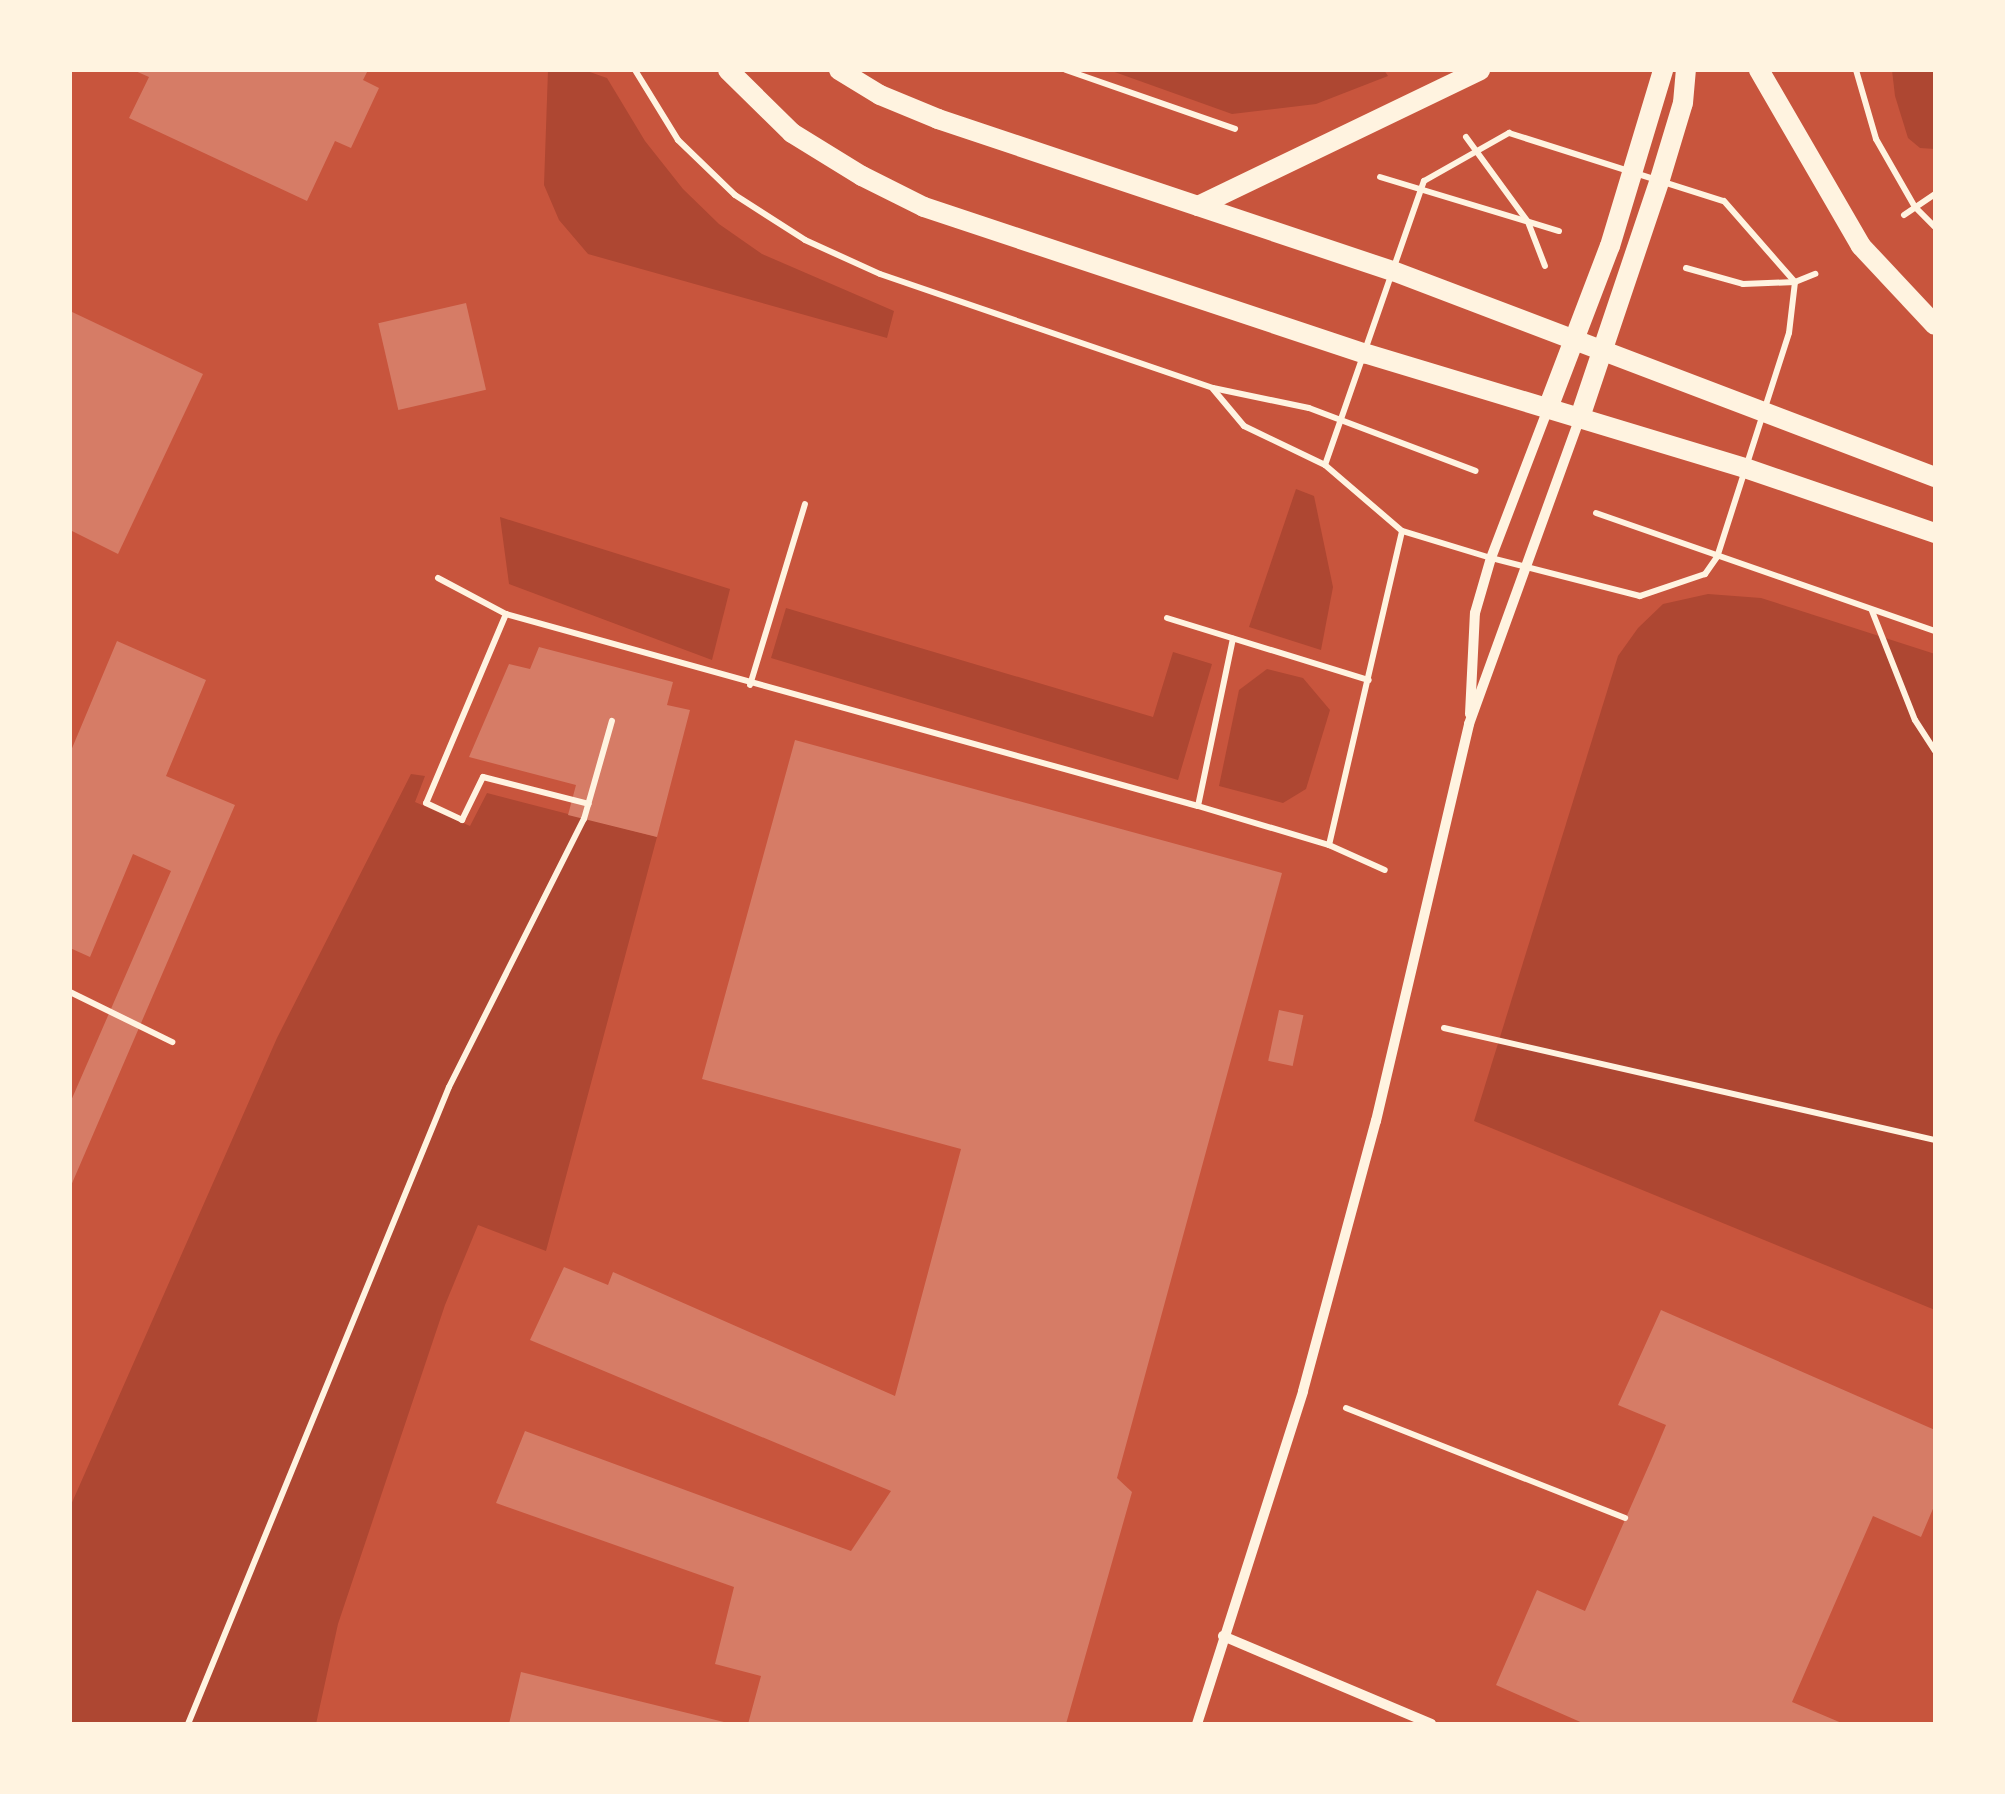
<!DOCTYPE html>
<html>
<head>
<meta charset="utf-8">
<style>
	body { margin:0 }
	#map { position:relative; width:2005px; height:1794px; overflow:hidden; background:#c8553d; font-family:Quicksand,sans-serif }
	div>[style] { position:absolute }
	.green>* { inset:0; background:#ae4732 }
	.building>* { inset:0; background:#d67c66; transform-origin:0 0 }
	.path>* { height:6px; margin:-3px; padding:0 3px; transform-origin:3px; border-radius:3px; background:#fff3e0 }
	.minor>* { height:10px; margin:-5px; padding:0 5px; transform-origin:5px; border-radius:5px; background:#fff3e0 }
	.secondary>* { height:20px; margin:-10px; padding:0 10px; transform-origin:10px; border-radius:10px; background:#fff3e0 }
	span { translate:-50% -50%; white-space:nowrap; text-align:center; line-height:1.15; -webkit-text-stroke:8px #fff3e0; paint-order:stroke }
	.frame { position:absolute; inset:0; border:72px solid #fff3e0; pointer-events:none }
</style>
</head>
<body>
<div id="map">
	<div class="green">
		<div style="clip-path:polygon(548px 70px,584px 70px,607px 78px,645px 141px,683px 189px,719px 224px,762px 254px,894px 311px,887px 338px,588px 254px,559px 220px,544px 185px)"></div>
		<div style="clip-path:polygon(1109px 70px,1384px 70px,1388px 76px,1316px 104px,1232px 114px)"></div>
		<div style="clip-path:polygon(1892px 70px,1935px 70px,1935px 149px,1920px 148px,1908px 138px,1895px 96px)"></div>
		<div style="clip-path:polygon(1296px 489px,1314px 496px,1333px 587px,1321px 650px,1249px 627px)"></div>
		<div style="clip-path:polygon(500px 517px,730px 589px,712px 660px,509px 584px)"></div>
		<div style="clip-path:polygon(1708px 594px,1761px 598px,1935px 654px,1935px 1310px,1474px 1121px,1618px 656px,1638px 628px,1663px 604px)"></div>
		<div style="clip-path:polygon(786px 608px,1153px 717px,1173px 652px,1212px 664px,1178px 780px,771px 658px)"></div>
		<div style="clip-path:polygon(1267px 669px,1303px 678px,1330px 710px,1306px 789px,1283px 803px,1219px 786px,1239px 690px)"></div>
		<div style="clip-path:polygon(411px 774px,425px 776px,415px 802px,470px 826px,487px 793px,657px 837px,546px 1251px,478px 1225px,445px 1305px,338px 1624px,316px 1724px,70px 1724px,70px 1507px,277px 1038px)"></div>
	</div>
	<div class="building">
		<div style="clip-path:polygon(133px 70px,368px 70px,363px 80px,379px 88px,351px 148px,335px 141px,307px 201px,129px 118px,149px 77px)"></div>
		<div style="left:466px;top:303px;width:89px;height:90px;rotate:77deg"></div>
		<div style="clip-path:polygon(70px 311px,203px 374px,118px 554px,70px 530px)"></div>
		<div style="clip-path:polygon(117px 641px,206px 680px,166px 776px,235px 805px,70px 1188px,70px 1103px,171px 871px,133px 854px,90px 957px,70px 948px,70px 753px)"></div>
		<div style="clip-path:polygon(539px 647px,673px 682px,667px 705px,690px 710px,657px 837px,568px 815px,576px 785px,469px 757px,509px 664px,530px 669px)"></div>
		<div style="clip-path:polygon(795px 740px,1282px 873px,1117px 1478px,1132px 1492px,1066px 1724px,748px 1724px,761px 1676px,715px 1664px,734px 1587px,496px 1503px,525px 1431px,851px 1551px,891px 1491px,530px 1340px,564px 1267px,608px 1285px,613px 1272px,895px 1396px,961px 1149px,702px 1079px)"></div>
		<div style="left:1279px;top:1010px;width:25px;height:52px;rotate:12deg"></div>
		<div style="clip-path:polygon(1661px 1310px,1935px 1430px,1935px 1504px,1921px 1537px,1873px 1516px,1792px 1702px,1844px 1724px,1585px 1724px,1496px 1685px,1537px 1590px,1585px 1611px,1653px 1456px,1666px 1425px,1618px 1405px)"></div>
		<div style="clip-path:polygon(521px 1672px,728px 1723px,728px 1724px,509px 1724px)"></div>
	</div>
	<div class="path">
		<div style="left:635px;top:70px;width:82px;rotate:58.4deg"></div>
		<div style="left:678px;top:140px;width:79px;rotate:44deg"></div>
		<div style="left:735px;top:195px;width:83px;rotate:32.7deg"></div>
		<div style="left:805px;top:240px;width:82px;rotate:24.4deg"></div>
		<div style="left:880px;top:274px;width:352px;rotate:18.9deg"></div>
		<div style="left:1213px;top:388px;width:98px;rotate:11.8deg"></div>
		<div style="left:1309px;top:408px;width:178px;rotate:20.7deg"></div>
		<div style="left:1066px;top:70px;width:179px;rotate:19.2deg"></div>
		<div style="left:1856px;top:70px;width:72px;rotate:73.8deg"></div>
		<div style="left:1876px;top:139px;width:78px;rotate:60.2deg"></div>
		<div style="left:1915px;top:207px;width:28px;rotate:45deg"></div>
		<div style="left:1509px;top:133px;width:225px;rotate:17.6deg"></div>
		<div style="left:1724px;top:201px;width:108px;rotate:48.8deg"></div>
		<div style="left:1795px;top:282px;width:51px;rotate:96.7deg"></div>
		<div style="left:1789px;top:333px;width:235px;rotate:107.8deg"></div>
		<div style="left:1717px;top:557px;width:21px;rotate:125deg"></div>
		<div style="left:1705px;top:574px;width:69px;rotate:161.3deg"></div>
		<div style="left:1640px;top:596px;width:154px;rotate:-165.7deg"></div>
		<div style="left:1491px;top:558px;width:93px;rotate:-163.1deg"></div>
		<div style="left:1402px;top:531px;width:101px;rotate:-139.4deg"></div>
		<div style="left:1325px;top:465px;width:301px;rotate:-70.8deg"></div>
		<div style="left:1424px;top:181px;width:98px;rotate:-29.5deg"></div>
		<div style="left:1466px;top:137px;width:105px;rotate:53.9deg"></div>
		<div style="left:1528px;top:222px;width:47px;rotate:68.9deg"></div>
		<div style="left:1380px;top:177px;width:187px;rotate:16.8deg"></div>
		<div style="left:1904px;top:215px;width:37px;rotate:-34deg"></div>
		<div style="left:1686px;top:268px;width:59px;rotate:15.7deg"></div>
		<div style="left:1743px;top:284px;width:52px;rotate:-2.2deg"></div>
		<div style="left:1795px;top:282px;width:22px;rotate:-22deg"></div>
		<div style="left:1213px;top:389px;width:48px;rotate:50deg"></div>
		<div style="left:1244px;top:426px;width:90px;rotate:25.7deg"></div>
		<div style="left:1596px;top:513px;width:359px;rotate:19.2deg"></div>
		<div style="left:438px;top:578px;width:77px;rotate:27.9deg"></div>
		<div style="left:506px;top:614px;width:718px;rotate:15.51deg"></div>
		<div style="left:1198px;top:806px;width:137px;rotate:16.6deg"></div>
		<div style="left:1329px;top:845px;width:61px;rotate:24.1deg"></div>
		<div style="left:1872px;top:611px;width:117px;rotate:68.5deg"></div>
		<div style="left:1915px;top:720px;width:37px;rotate:57deg"></div>
		<div style="left:506px;top:614px;width:205px;rotate:112.9deg"></div>
		<div style="left:426px;top:803px;width:40px;rotate:25deg"></div>
		<div style="left:462px;top:820px;width:48px;rotate:-64deg"></div>
		<div style="left:483px;top:777px;width:109px;rotate:14.3deg"></div>
		<div style="left:1167px;top:618px;width:211px;rotate:17.1deg"></div>
		<div style="left:750px;top:685px;width:189px;rotate:-73.1deg"></div>
		<div style="left:1198px;top:806px;width:171px;rotate:-78.2deg"></div>
		<div style="left:1329px;top:845px;width:322px;rotate:-76.9deg"></div>
		<div style="left:70px;top:992px;width:114px;rotate:26.1deg"></div>
		<div style="left:1444px;top:1028px;width:504px;rotate:12.85deg"></div>
		<div style="left:1346px;top:1408px;width:300px;rotate:21.5deg"></div>
		<div style="left:188px;top:1724px;width:688px;rotate:-67.72deg"></div>
		<div style="left:449px;top:1087px;width:300px;rotate:-63.3deg"></div>
		<div style="left:584px;top:819px;width:102px;rotate:-74.1deg"></div>
	</div>
	<div class="minor">
		<div style="left:1470px;top:714px;width:101px;rotate:-87.2deg"></div>
		<div style="left:1475px;top:613px;width:57px;rotate:-73.8deg"></div>
		<div style="left:1491px;top:558px;width:160px;rotate:-69.1deg"></div>
		<div style="left:1223px;top:1636px;width:226px;rotate:22.9deg"></div>
		<div style="left:1197px;top:1724px;width:349px;rotate:-72.3deg"></div>
		<div style="left:1303px;top:1391px;width:280px;rotate:-74.9deg"></div>
		<div style="left:1376px;top:1121px;width:408px;rotate:-76.8deg"></div>
		<div style="left:1469px;top:724px;width:326px;rotate:-70.1deg"></div>
	</div>
	<div class="secondary">
		<div style="left:728px;top:70px;width:90px;rotate:44.5deg"></div>
		<div style="left:792px;top:133px;width:82px;rotate:31.6deg"></div>
		<div style="left:862px;top:176px;width:69px;rotate:26.6deg"></div>
		<div style="left:924px;top:207px;width:464px;rotate:18.4deg"></div>
		<div style="left:1364px;top:353px;width:398px;rotate:16.8deg"></div>
		<div style="left:1745px;top:468px;width:201px;rotate:18.9deg"></div>
		<div style="left:839px;top:70px;width:48px;rotate:31.4deg"></div>
		<div style="left:880px;top:95px;width:63px;rotate:22.5deg"></div>
		<div style="left:938px;top:119px;width:480px;rotate:18.5deg"></div>
		<div style="left:1393px;top:271px;width:580px;rotate:20.81deg"></div>
		<div style="left:1759px;top:70px;width:203px;rotate:59.9deg"></div>
		<div style="left:1861px;top:246px;width:108px;rotate:46.9deg"></div>
		<div style="left:1198px;top:206px;width:313px;rotate:-25.7deg"></div>
		<div style="left:1548px;top:408px;width:173px;rotate:-69.1deg"></div>
		<div style="left:1610px;top:246px;width:184px;rotate:-73.2deg"></div>
		<div style="left:1580px;top:417px;width:251px;rotate:-71.4deg"></div>
		<div style="left:1660px;top:179px;width:79px;rotate:-73.2deg"></div>
		<div style="left:1683px;top:103px;width:33px;rotate:-85deg"></div>
	</div>
	<div class="frame"></div>
</div>
</body>
</html>
